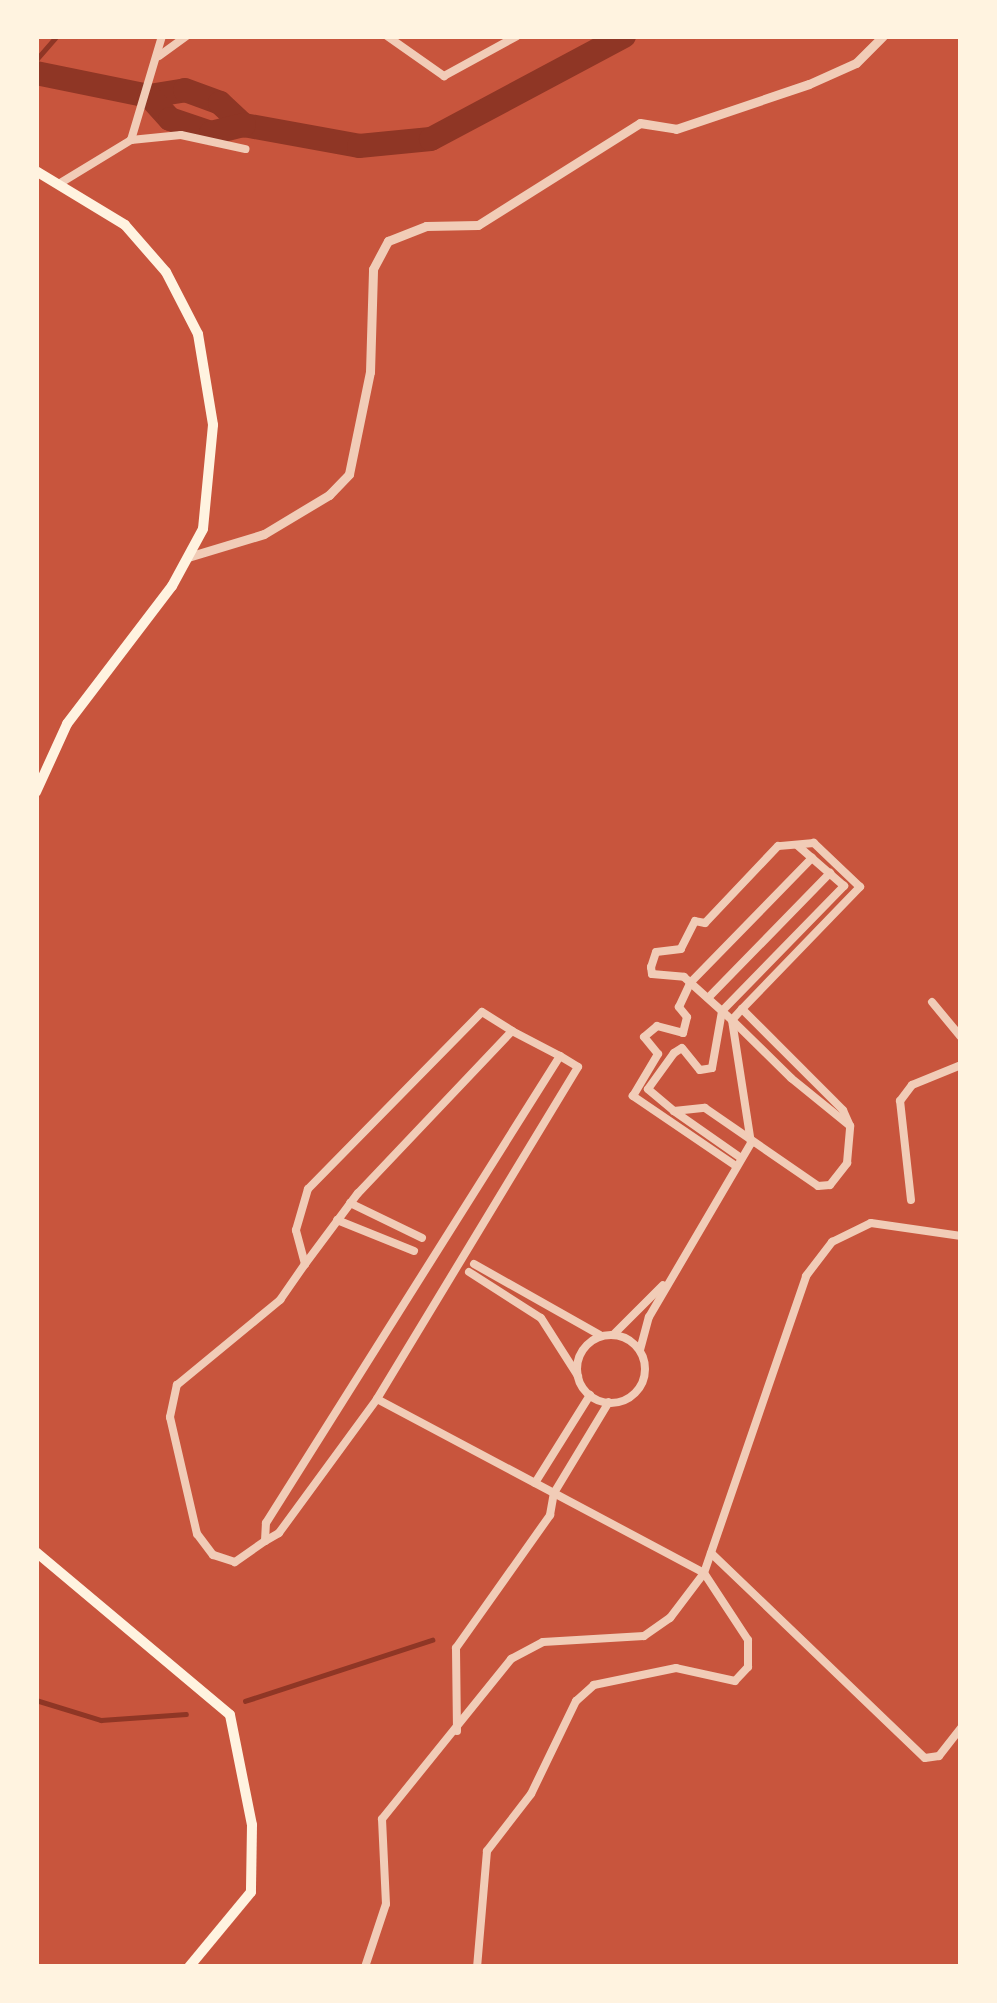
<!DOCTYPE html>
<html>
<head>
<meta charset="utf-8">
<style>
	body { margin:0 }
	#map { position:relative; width:997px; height:2003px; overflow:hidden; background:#c8553d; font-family:Figtree,sans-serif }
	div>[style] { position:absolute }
	.stream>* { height:4.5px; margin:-2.25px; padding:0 2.25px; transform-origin:2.25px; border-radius:2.25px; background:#8f3625 }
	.river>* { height:24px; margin:-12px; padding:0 12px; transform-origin:12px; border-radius:12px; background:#8f3625 }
	.minor>* { height:8px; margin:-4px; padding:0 4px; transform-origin:4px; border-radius:4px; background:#f1ccb7 }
	.minor>.ring { margin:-4px; padding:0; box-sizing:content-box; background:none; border:8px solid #f1ccb7; border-radius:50% }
	.tertiary>* { height:9px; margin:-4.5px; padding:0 4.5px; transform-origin:4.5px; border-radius:4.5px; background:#f1ccb7 }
	.secondary>* { height:10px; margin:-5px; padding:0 5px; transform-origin:5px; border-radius:5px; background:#fff3e0 }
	span { translate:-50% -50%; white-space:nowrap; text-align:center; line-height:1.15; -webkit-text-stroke:9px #fff3e0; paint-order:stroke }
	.frame { position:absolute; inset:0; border:39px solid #fff3e0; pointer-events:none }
</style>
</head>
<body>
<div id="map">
	<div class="stream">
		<div style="left:36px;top:60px;width:32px;rotate:-49deg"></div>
		<div style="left:36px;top:1700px;width:68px;rotate:17.1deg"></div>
		<div style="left:101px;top:1720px;width:85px;rotate:-4deg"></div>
		<div style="left:245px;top:1701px;width:197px;rotate:-18.1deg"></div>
	</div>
	<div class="river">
		<div style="left:36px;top:73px;width:115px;rotate:11.5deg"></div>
		<div style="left:149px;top:96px;width:36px;rotate:-9deg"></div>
		<div style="left:185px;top:90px;width:37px;rotate:20deg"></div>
		<div style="left:220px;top:103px;width:33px;rotate:43deg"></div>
		<div style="left:244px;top:125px;width:117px;rotate:10.3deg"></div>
		<div style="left:359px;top:146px;width:72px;rotate:-5.6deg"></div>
		<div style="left:431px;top:139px;width:219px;rotate:-28.1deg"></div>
		<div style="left:149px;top:96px;width:31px;rotate:48deg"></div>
		<div style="left:170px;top:119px;width:43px;rotate:18.9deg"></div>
		<div style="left:211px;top:133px;width:34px;rotate:-14deg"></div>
	</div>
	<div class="minor">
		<div style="left:387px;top:36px;width:70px;rotate:35.1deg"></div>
		<div style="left:444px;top:76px;width:83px;rotate:-28.7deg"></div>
		<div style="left:159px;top:56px;width:34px;rotate:-36deg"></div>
		<div style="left:131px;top:140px;width:109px;rotate:-73.4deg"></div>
		<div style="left:62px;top:182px;width:81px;rotate:-31.3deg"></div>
		<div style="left:131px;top:140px;width:50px;rotate:-5.7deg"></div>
		<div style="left:181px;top:135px;width:66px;rotate:12.3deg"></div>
		<div style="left:708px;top:998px;width:175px;rotate:-45.7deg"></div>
		<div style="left:932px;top:1002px;width:45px;rotate:50.4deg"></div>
		<div style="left:512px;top:1031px;width:224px;rotate:133.5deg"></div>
		<div style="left:358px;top:1193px;width:89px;rotate:126.7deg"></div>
		<div style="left:305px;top:1264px;width:35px;rotate:-105deg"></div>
		<div style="left:296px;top:1230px;width:43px;rotate:-73.7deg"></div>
		<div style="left:308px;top:1189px;width:248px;rotate:-45.5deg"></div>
		<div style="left:482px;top:1012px;width:36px;rotate:32deg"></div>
		<div style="left:512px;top:1031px;width:54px;rotate:27.5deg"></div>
		<div style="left:560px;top:1056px;width:21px;rotate:31deg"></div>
		<div style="left:578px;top:1067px;width:388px;rotate:121.2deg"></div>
		<div style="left:377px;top:1399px;width:166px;rotate:126.2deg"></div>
		<div style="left:279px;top:1533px;width:16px;rotate:150deg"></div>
		<div style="left:265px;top:1541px;width:18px;rotate:-87deg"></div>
		<div style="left:266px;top:1523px;width:552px;rotate:-57.81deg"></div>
		<div style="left:674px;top:1111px;width:34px;rotate:-140deg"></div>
		<div style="left:648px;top:1089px;width:44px;rotate:-54.2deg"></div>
		<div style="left:674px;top:1053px;width:9px;rotate:-32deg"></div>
		<div style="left:682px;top:1048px;width:28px;rotate:51deg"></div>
		<div style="left:700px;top:1070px;width:12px;rotate:-9deg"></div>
		<div style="left:712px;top:1068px;width:58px;rotate:-80deg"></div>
		<div style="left:722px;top:1011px;width:175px;rotate:-45.7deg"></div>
		<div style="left:844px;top:886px;width:62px;rotate:-138.9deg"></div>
		<div style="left:741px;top:1158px;width:82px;rotate:-145deg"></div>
		<div style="left:674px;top:1111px;width:31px;rotate:-6deg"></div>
		<div style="left:705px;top:1108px;width:137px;rotate:34.6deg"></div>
		<div style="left:818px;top:1186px;width:12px;rotate:-5deg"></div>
		<div style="left:830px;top:1185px;width:28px;rotate:-52deg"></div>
		<div style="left:847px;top:1163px;width:37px;rotate:-85deg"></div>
		<div style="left:736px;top:1166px;width:125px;rotate:-145.8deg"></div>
		<div style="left:633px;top:1096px;width:49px;rotate:-59.2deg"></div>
		<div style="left:658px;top:1054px;width:22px;rotate:-129deg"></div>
		<div style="left:644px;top:1037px;width:17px;rotate:-40deg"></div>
		<div style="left:657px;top:1026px;width:27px;rotate:15deg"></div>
		<div style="left:683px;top:1033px;width:16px;rotate:-76deg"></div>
		<div style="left:687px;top:1017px;width:13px;rotate:-129deg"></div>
		<div style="left:679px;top:1007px;width:26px;rotate:-65deg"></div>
		<div style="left:690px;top:983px;width:175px;rotate:-45.7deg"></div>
		<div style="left:911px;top:1200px;width:100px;rotate:-96.3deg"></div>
		<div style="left:900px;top:1101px;width:20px;rotate:-53deg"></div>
		<div style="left:912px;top:1085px;width:53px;rotate:-22.2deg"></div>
		<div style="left:350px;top:1203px;width:80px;rotate:25.9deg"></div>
		<div style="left:337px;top:1220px;width:83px;rotate:21.9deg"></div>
		<div style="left:474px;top:1264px;width:145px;rotate:29.4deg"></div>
		<div style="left:469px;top:1272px;width:85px;rotate:32.6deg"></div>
		<div style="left:541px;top:1318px;width:69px;rotate:57.5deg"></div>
		<div style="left:614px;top:1334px;width:69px;rotate:-45deg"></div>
		<div class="ring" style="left:577px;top:1335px;width:60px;height:60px"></div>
		<div style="left:640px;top:1350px;width:34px;rotate:-75deg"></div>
		<div style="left:649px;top:1317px;width:202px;rotate:-59.6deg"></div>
		<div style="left:751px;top:1143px;width:124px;rotate:-98.8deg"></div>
		<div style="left:732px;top:1020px;width:15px;rotate:-48deg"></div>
		<div style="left:742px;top:1009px;width:170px;rotate:-46deg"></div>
		<div style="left:860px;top:887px;width:64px;rotate:-136.3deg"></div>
		<div style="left:814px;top:843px;width:36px;rotate:175deg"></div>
		<div style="left:778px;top:846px;width:106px;rotate:133.5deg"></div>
		<div style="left:705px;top:923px;width:10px;rotate:-169deg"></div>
		<div style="left:695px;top:921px;width:31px;rotate:117deg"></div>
		<div style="left:681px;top:949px;width:25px;rotate:173deg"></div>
		<div style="left:656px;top:952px;width:16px;rotate:108deg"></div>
		<div style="left:651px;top:967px;width:7px;rotate:82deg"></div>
		<div style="left:652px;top:974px;width:32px;rotate:5deg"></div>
		<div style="left:684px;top:977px;width:64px;rotate:41.9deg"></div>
		<div style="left:732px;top:1020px;width:83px;rotate:44.5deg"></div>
		<div style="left:791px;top:1078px;width:76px;rotate:39.1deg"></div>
		<div style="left:850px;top:1126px;width:17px;rotate:-114deg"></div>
		<div style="left:843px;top:1110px;width:143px;rotate:-135deg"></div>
		<div style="left:377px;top:1399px;width:370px;rotate:28deg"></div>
		<div style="left:704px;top:1573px;width:80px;rotate:56.7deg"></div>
		<div style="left:748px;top:1640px;width:27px;rotate:90deg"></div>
		<div style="left:748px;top:1667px;width:19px;rotate:133deg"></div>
		<div style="left:735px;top:1681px;width:60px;rotate:-167.6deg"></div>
		<div style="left:676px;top:1668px;width:84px;rotate:168.3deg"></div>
		<div style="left:594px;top:1685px;width:24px;rotate:138deg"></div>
		<div style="left:576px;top:1701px;width:103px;rotate:115.8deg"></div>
		<div style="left:531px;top:1794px;width:72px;rotate:127.7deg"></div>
		<div style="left:487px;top:1851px;width:116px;rotate:94.9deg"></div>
		<div style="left:535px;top:1483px;width:104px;rotate:-58deg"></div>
		<div style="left:265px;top:1541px;width:37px;rotate:145deg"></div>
		<div style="left:235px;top:1562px;width:23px;rotate:-162deg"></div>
		<div style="left:213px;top:1555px;width:26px;rotate:-127deg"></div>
		<div style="left:197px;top:1534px;width:120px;rotate:-103deg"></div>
		<div style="left:170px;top:1417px;width:33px;rotate:-78deg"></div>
		<div style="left:177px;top:1385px;width:134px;rotate:-39.5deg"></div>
		<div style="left:280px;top:1300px;width:44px;rotate:-55.2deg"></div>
		<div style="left:711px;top:1553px;width:296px;rotate:43.8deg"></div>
		<div style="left:925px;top:1758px;width:14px;rotate:-8deg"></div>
		<div style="left:939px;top:1756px;width:36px;rotate:-52deg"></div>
		<div style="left:457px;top:1731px;width:83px;rotate:-90.7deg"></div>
		<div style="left:456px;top:1648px;width:163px;rotate:-54.7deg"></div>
		<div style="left:550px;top:1515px;width:22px;rotate:-80deg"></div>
		<div style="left:554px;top:1493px;width:106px;rotate:-58.9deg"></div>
		<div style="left:365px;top:1967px;width:66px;rotate:-71.6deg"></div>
		<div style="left:386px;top:1904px;width:85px;rotate:-92.7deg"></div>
		<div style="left:382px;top:1819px;width:206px;rotate:-51.1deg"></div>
		<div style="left:511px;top:1659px;width:36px;rotate:-28deg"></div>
		<div style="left:543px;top:1642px;width:101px;rotate:-3.4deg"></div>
		<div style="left:644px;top:1636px;width:32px;rotate:-35deg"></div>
		<div style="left:670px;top:1618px;width:56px;rotate:-52.9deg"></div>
		<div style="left:704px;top:1573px;width:314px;rotate:-71deg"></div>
		<div style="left:806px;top:1276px;width:43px;rotate:-52.6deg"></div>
		<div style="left:832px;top:1242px;width:43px;rotate:-26deg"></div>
		<div style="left:871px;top:1223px;width:91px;rotate:8.2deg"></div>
	</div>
	<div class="tertiary">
		<div style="left:188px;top:557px;width:79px;rotate:-16.8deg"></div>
		<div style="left:264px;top:534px;width:76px;rotate:-31deg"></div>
		<div style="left:329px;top:495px;width:29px;rotate:-46deg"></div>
		<div style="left:349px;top:474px;width:104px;rotate:-78.4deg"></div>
		<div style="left:370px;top:372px;width:103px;rotate:-88.3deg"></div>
		<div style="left:373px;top:269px;width:32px;rotate:-62deg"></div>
		<div style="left:388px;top:241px;width:41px;rotate:-21.5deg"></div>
		<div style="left:426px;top:226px;width:52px;rotate:-1.1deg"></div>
		<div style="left:478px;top:225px;width:191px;rotate:-32.2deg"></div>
		<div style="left:640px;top:123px;width:36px;rotate:9deg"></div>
		<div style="left:676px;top:129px;width:140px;rotate:-18.7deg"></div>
		<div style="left:809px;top:84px;width:51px;rotate:-24.1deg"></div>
		<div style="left:856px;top:63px;width:38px;rotate:-45deg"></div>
	</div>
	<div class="secondary">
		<div style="left:36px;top:171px;width:104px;rotate:31.2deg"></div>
		<div style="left:125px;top:225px;width:62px;rotate:48.9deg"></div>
		<div style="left:166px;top:272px;width:70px;rotate:62.7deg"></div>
		<div style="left:198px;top:334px;width:92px;rotate:80.6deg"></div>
		<div style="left:213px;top:425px;width:104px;rotate:95.5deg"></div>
		<div style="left:203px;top:529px;width:65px;rotate:118.5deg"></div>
		<div style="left:172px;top:586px;width:173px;rotate:127.3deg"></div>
		<div style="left:67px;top:724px;width:75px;rotate:114.5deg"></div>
		<div style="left:36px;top:1552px;width:253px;rotate:40deg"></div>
		<div style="left:230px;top:1715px;width:112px;rotate:78.7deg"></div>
		<div style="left:252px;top:1825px;width:67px;rotate:90.9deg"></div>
		<div style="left:251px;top:1892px;width:97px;rotate:129.6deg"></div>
	</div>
	<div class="frame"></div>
</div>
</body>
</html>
